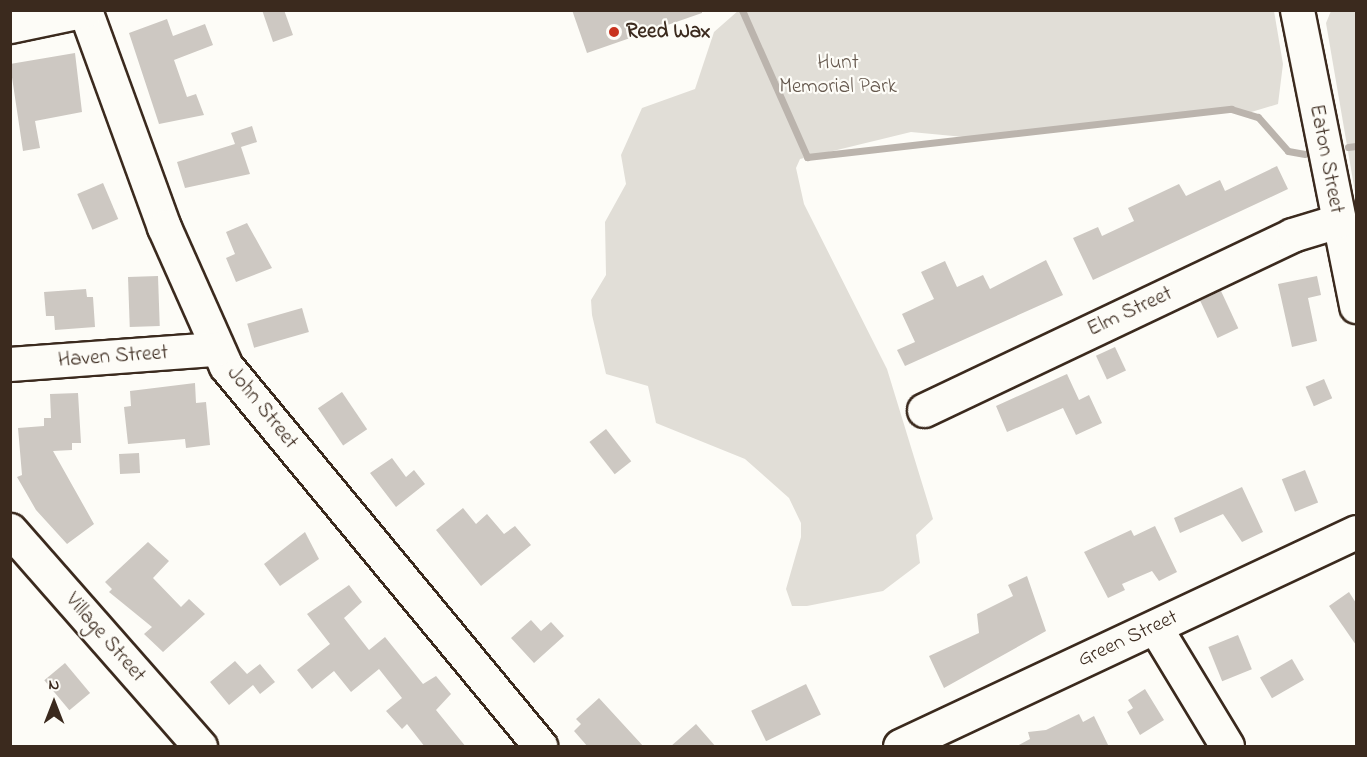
<!DOCTYPE html>
<html>
<head>
<meta charset="utf-8">
<style>
	body { margin:0 }
	#map { position:relative; width:1367px; height:757px; overflow:hidden; background:#fdfcf7; font-family:"Indie Flower",sans-serif }
	div>[style] { position:absolute }
	.green>* { inset:0; background:#e1ded7 }
	.stream>* { height:7px; margin:-3.5px; padding:0 3.5px; transform-origin:3.5px; border-radius:3.5px; background:#bbb4ad }
	.building>* { inset:0; background:#cdc8c2; transform-origin:0 0 }
	.roads { filter:drop-shadow(2px 0 #3b2a1e) drop-shadow(-2px 0 #3b2a1e) drop-shadow(0 2px #3b2a1e) drop-shadow(0 -2px #3b2a1e) }
	.minor>* { height:33px; margin:-16.5px; padding:0 16.5px; transform-origin:16.5px; border-radius:16.5px; background:#fdfcf7 }
	.dots>* { width:16px; height:16px; translate:-50% -50%; box-sizing:border-box; border:3px solid #fdfcf7; border-radius:50% }
	span { translate:-50% -50%; white-space:nowrap; text-align:center; line-height:1.15; -webkit-text-stroke:4.5px #fdfcf7; paint-order:stroke }
	.poi-label { font-size:21px; color:#3b2a1e; font-weight:700 }
	.left { translate:0 -50%; text-align:left }
	.park-label { font-size:21px; color:#64574c }
	.street-label { font-size:21px; color:#3b2a1e }
	.frame { position:absolute; inset:0; border:12px solid #3b2a1e; pointer-events:none }
	.north { position:absolute; left:24px; top:673px; width:60px; height:60px; -webkit-text-stroke:4px #fdfcf7; paint-order:stroke; rotate:0deg; font-size:16px; font-weight:700; line-height:24px; text-align:center; color:#3b2a1e }
	.north::after { content:''; display:block; margin:auto; width:21px; height:27px; background:#3b2a1e; clip-path:polygon(50% 0,100% 100%,50% 72%,0 100%) }
</style>
</head>
<body>
<div id="map">
	<div class="green">
		<div style="clip-path:polygon(739px 10px,1274px 11px,1283px 64px,1278px 104px,1248px 113px,1191px 113px,964px 137px,911px 132px,800px 159px,796px 168px,804px 204px,887px 369px,933px 519px,916px 535px,920px 563px,883px 591px,807px 606px,792px 606px,786px 589px,801px 537px,801px 523px,789px 498px,745px 459px,656px 423px,648px 386px,606px 374px,592px 315px,591px 300px,606px 275px,605px 222px,626px 184px,621px 155px,642px 108px,695px 89px,714px 32px)"></div>
		<div style="clip-path:polygon(1331px 11px,1356px 11px,1356px 198px,1326px 23px)"></div>
	</div>
	<div class="stream">
		<div style="left:742px;top:10px;width:161px;rotate:66.1deg"></div>
		<div style="left:807px;top:157px;width:427px;rotate:-6.5deg"></div>
		<div style="left:1231px;top:109px;width:28px;rotate:17deg"></div>
		<div style="left:1258px;top:117px;width:45px;rotate:48.6deg"></div>
		<div style="left:1288px;top:151px;width:17px;rotate:10deg"></div>
		<div style="left:1348px;top:147px;width:8px;rotate:-7deg"></div>
	</div>
	<div class="building">
		<div style="clip-path:polygon(262px 10px,284px 10px,293px 35px,273px 42px)"></div>
		<div style="clip-path:polygon(572px 10px,702px 10px,702px 13px,587px 53px)"></div>
		<div style="clip-path:polygon(167px 19px,173px 36px,205px 24px,213px 45px,174px 60px,187px 97px,196px 94px,204px 115px,159px 124px,129px 33px)"></div>
		<div style="clip-path:polygon(75px 53px,82px 112px,35px 121px,40px 148px,23px 151px,10px 64px)"></div>
		<div style="clip-path:polygon(252px 126px,257px 142px,241px 147px,250px 174px,185px 188px,177px 162px,235px 144px,231px 133px)"></div>
		<div style="clip-path:polygon(1277px 166px,1288px 189px,1093px 280px,1073px 238px,1098px 227px,1102px 236px,1134px 221px,1128px 208px,1179px 184px,1186px 196px,1220px 180px,1225px 191px)"></div>
		<div style="left:103px;top:183px;width:39px;height:28px;rotate:67deg"></div>
		<div style="clip-path:polygon(247px 223px,272px 268px,236px 282px,226px 258px,235px 254px,226px 232px)"></div>
		<div style="clip-path:polygon(1046px 260px,1063px 295px,905px 366px,897px 350px,915px 342px,902px 314px,934px 299px,921px 272px,945px 261px,957px 287px,983px 275px,990px 289px)"></div>
		<div style="left:158px;top:276px;width:50px;height:30px;rotate:88deg"></div>
		<div style="clip-path:polygon(1317px 276px,1321px 295px,1308px 298px,1317px 341px,1292px 347px,1278px 284px)"></div>
		<div style="clip-path:polygon(86px 289px,87px 297px,93px 297px,95px 327px,55px 330px,54px 316px,46px 316px,44px 292px)"></div>
		<div style="left:1221px;top:291px;width:41px;height:23px;rotate:65deg"></div>
		<div style="left:302px;top:308px;width:25px;height:57px;rotate:74deg"></div>
		<div style="left:1115px;top:347px;width:26px;height:21px;rotate:65deg"></div>
		<div style="clip-path:polygon(1067px 374px,1079px 400px,1089px 395px,1102px 423px,1076px 435px,1063px 408px,1007px 432px,996px 406px)"></div>
		<div style="left:1324px;top:379px;width:21px;height:20px;rotate:67deg"></div>
		<div style="clip-path:polygon(195px 383px,196px 403px,206px 402px,210px 445px,186px 448px,185px 439px,128px 444px,124px 407px,131px 406px,130px 391px)"></div>
		<div style="left:342px;top:392px;width:45px;height:29px;rotate:56deg"></div>
		<div style="clip-path:polygon(78px 393px,81px 443px,72px 443px,72px 450px,53px 451px,94px 524px,67px 544px,36px 510px,17px 477px,22px 475px,18px 428px,44px 426px,44px 418px,51px 418px,50px 394px)"></div>
		<div style="left:606px;top:429px;width:41px;height:21px;rotate:52deg"></div>
		<div style="left:139px;top:453px;width:20px;height:20px;rotate:87deg"></div>
		<div style="clip-path:polygon(392px 458px,406px 477px,414px 470px,425px 484px,396px 507px,370px 473px)"></div>
		<div style="left:1305px;top:470px;width:35px;height:25px;rotate:68deg"></div>
		<div style="clip-path:polygon(1242px 487px,1263px 532px,1242px 542px,1223px 514px,1180px 533px,1174px 518px)"></div>
		<div style="clip-path:polygon(463px 508px,476px 524px,487px 514px,504px 534px,515px 526px,531px 545px,481px 586px,436px 530px)"></div>
		<div style="clip-path:polygon(1155px 526px,1177px 572px,1159px 581px,1152px 571px,1122px 584px,1125px 590px,1108px 598px,1084px 552px,1131px 530px,1134px 536px)"></div>
		<div style="clip-path:polygon(305px 532px,319px 559px,280px 586px,264px 564px)"></div>
		<div style="clip-path:polygon(148px 542px,169px 561px,153px 578px,181px 607px,189px 599px,205px 614px,163px 652px,144px 634px,152px 627px,109px 592px,112px 589px,105px 582px)"></div>
		<div style="clip-path:polygon(1027px 576px,1046px 631px,944px 688px,929px 656px,979px 633px,977px 614px,1013px 596px,1008px 585px)"></div>
		<div style="clip-path:polygon(349px 585px,362px 602px,344px 618px,369px 650px,385px 637px,423px 684px,436px 676px,451px 694px,436px 710px,466px 747px,425px 747px,407px 724px,402px 729px,386px 711px,402px 698px,379px 669px,351px 692px,334px 671px,312px 689px,297px 670px,330px 644px,307px 614px)"></div>
		<div style="clip-path:polygon(1349px 592px,1356px 603px,1356px 645px,1329px 606px)"></div>
		<div style="clip-path:polygon(531px 620px,541px 631px,551px 622px,564px 636px,534px 663px,511px 638px)"></div>
		<div style="left:1238px;top:635px;width:37px;height:32px;rotate:68deg"></div>
		<div style="left:1292px;top:659px;width:24px;height:37px;rotate:60deg"></div>
		<div style="clip-path:polygon(235px 661px,247px 674px,260px 664px,275px 682px,260px 694px,253px 685px,229px 705px,210px 682px)"></div>
		<div style="left:65px;top:663px;width:39px;height:27px;rotate:50deg"></div>
		<div style="left:806px;top:684px;width:34px;height:61px;rotate:64deg"></div>
		<div style="clip-path:polygon(1145px 689px,1164px 720px,1140px 735px,1127px 712px,1133px 708px,1128px 700px)"></div>
		<div style="clip-path:polygon(599px 698px,644px 747px,588px 747px,574px 731px,581px 724px,576px 719px)"></div>
		<div style="clip-path:polygon(1079px 714px,1083px 722px,1094px 716px,1109px 747px,1015px 747px,1030px 739px,1028px 732px,1046px 730px)"></div>
		<div style="clip-path:polygon(696px 724px,716px 747px,670px 747px)"></div>
	</div>
	<div class="roads">
		<div class="minor">
			<div style="left:85px;top:10px;width:231px;rotate:70deg"></div>
			<div style="left:164px;top:227px;width:152px;rotate:66deg"></div>
			<div style="left:226px;top:366px;width:493px;rotate:50.4deg"></div>
			<div style="left:1297px;top:10px;width:302px;rotate:78.7deg"></div>
			<div style="left:10px;top:26px;width:78px;rotate:-11.9deg"></div>
			<div style="left:10px;top:364px;width:207px;rotate:-4.2deg"></div>
			<div style="left:924px;top:410px;width:407px;rotate:-25.4deg"></div>
			<div style="left:1292px;top:235px;width:48px;rotate:-16.9deg"></div>
			<div style="left:10px;top:530px;width:288px;rotate:48.7deg"></div>
			<div style="left:1155px;top:627px;width:139px;rotate:58.8deg"></div>
			<div style="left:900px;top:746px;width:504px;rotate:-25.14deg"></div>
		</div>
	</div>
	<div class="dots">
		<div style="left:614px;top:32px;background:#c8321e"></div>
	</div>
	<div class="poi-label">
		<span class="left" style="left:626px;top:32px">Reed Wax</span>
	</div>
	<div class="park-label">
		<span style="left:838px;top:75px">Hunt<br>Memorial Park</span>
	</div>
	<div class="street-label">
		<span style="left:1326px;top:159px;rotate:79deg">Eaton Street</span>
		<span style="left:1130px;top:312px;rotate:-25deg">Elm Street</span>
		<span style="left:113px;top:357px;rotate:-4deg">Haven Street</span>
		<span style="left:262px;top:408px;rotate:51deg">John Street</span>
		<span style="left:105px;top:638px;rotate:49deg">Village Street</span>
		<span style="left:1128px;top:639px;rotate:-25deg">Green Street</span>
	</div>
	<div class="frame"></div>
	<div class="north">N</div>
</div>
</body>
</html>
